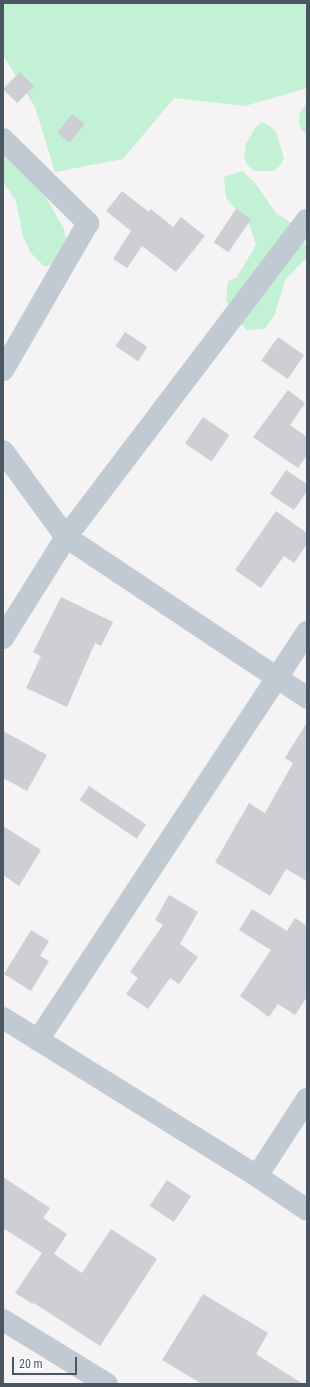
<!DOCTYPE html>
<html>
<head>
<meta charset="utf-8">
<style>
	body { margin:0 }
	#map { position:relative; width:310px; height:1387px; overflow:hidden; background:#f5f3f3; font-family:"Roboto Condensed",sans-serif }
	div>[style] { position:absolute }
	.green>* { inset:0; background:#c3f1d5 }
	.building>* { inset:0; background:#cdcfd5; transform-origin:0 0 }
	.street>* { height:22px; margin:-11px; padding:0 11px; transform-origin:11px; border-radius:11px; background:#c1cad2 }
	span { translate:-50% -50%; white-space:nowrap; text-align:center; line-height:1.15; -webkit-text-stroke:3px #fff; paint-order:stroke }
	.frame { position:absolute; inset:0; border:4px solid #4a5661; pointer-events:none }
	.scale { position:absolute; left:12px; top:1357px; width:65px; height:18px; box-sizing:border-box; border:2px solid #4a5661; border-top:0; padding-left:5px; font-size:12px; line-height:14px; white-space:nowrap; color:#4a5661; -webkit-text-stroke:3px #fff; paint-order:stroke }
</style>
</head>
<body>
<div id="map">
	<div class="green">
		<div style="clip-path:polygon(3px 3px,307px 3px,307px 88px,245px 106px,174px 98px,123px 159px,55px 172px,35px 107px,3px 55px)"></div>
		<div style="clip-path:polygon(307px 103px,307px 134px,301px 130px,299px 121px,300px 112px)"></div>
		<div style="clip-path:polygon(262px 122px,270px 126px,276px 132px,284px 158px,280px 166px,273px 171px,255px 171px,248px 166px,244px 158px,246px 144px,255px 128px)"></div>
		<div style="clip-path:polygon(3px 145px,37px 182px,64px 229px,67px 248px,62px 264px,44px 266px,31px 253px,23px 236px,16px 201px,3px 182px)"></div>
		<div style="clip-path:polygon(242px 171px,255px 183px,276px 213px,291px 223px,302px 238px,307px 249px,307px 257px,285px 280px,275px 314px,265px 329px,247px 330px,235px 316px,226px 300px,228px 281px,237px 277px,256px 245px,250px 226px,226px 198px,224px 177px)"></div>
	</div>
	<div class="building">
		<div style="left:20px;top:72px;width:20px;height:24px;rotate:45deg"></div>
		<div style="left:72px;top:114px;width:16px;height:24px;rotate:38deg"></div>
		<div style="clip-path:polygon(122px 191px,149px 212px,151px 209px,173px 227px,181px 217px,205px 236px,176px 272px,142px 246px,127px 268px,113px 259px,131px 231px,106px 211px)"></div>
		<div style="left:236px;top:209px;width:18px;height:40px;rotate:34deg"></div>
		<div style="left:125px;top:332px;width:27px;height:17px;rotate:34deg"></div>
		<div style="left:278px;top:337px;width:32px;height:29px;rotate:35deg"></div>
		<div style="clip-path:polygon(288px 390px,305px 403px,290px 425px,307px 437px,307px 455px,298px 468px,253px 437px)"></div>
		<div style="left:203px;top:417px;width:32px;height:32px;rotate:34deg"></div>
		<div style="clip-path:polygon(286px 470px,307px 484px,307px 491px,294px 510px,270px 494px)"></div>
		<div style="clip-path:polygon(276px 511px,307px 533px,307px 544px,294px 563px,284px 556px,261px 588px,235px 570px)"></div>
		<div style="clip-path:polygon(61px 597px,113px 622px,101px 646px,95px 643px,67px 707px,26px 688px,41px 656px,33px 652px)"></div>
		<div style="clip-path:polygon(307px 722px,307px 881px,286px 869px,270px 896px,215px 862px,249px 803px,265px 813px,293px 763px,285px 758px)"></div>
		<div style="clip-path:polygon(3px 731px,47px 755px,27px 791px,3px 778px)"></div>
		<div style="left:89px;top:786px;width:69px;height:17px;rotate:34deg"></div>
		<div style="clip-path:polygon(3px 826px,41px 850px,19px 886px,3px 875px)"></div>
		<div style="clip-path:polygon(169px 895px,198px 912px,180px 944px,198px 957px,179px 984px,170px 978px,148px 1009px,126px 994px,138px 978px,130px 972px,163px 925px,155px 920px)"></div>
		<div style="clip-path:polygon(252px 909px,287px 931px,295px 918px,307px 926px,307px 997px,295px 1015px,278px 1004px,269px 1017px,240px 996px,271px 950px,239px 930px)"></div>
		<div style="clip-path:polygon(31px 930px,49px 941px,40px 956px,49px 961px,31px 991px,4px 974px)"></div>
		<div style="clip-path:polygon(3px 1177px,50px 1208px,43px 1218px,67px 1234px,54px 1254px,82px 1273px,111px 1229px,157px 1259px,100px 1346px,34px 1303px,33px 1304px,15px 1293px,42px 1253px,3px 1228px)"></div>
		<div style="left:167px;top:1180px;width:29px;height:31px;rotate:34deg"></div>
		<div style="clip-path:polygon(203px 1294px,268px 1333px,256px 1354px,303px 1384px,202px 1384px,162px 1360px)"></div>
	</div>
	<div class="street">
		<div style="left:3px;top:139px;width:120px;rotate:44.7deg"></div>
		<div style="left:88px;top:223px;width:170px;rotate:120deg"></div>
		<div style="left:3px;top:451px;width:107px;rotate:53.8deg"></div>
		<div style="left:66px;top:537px;width:290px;rotate:33.7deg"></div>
		<div style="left:3px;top:638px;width:119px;rotate:-58deg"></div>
		<div style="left:66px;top:537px;width:398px;rotate:-52.8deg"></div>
		<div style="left:3px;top:1018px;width:299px;rotate:31.9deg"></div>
		<div style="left:257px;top:1176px;width:60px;rotate:34.2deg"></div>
		<div style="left:38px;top:1040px;width:489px;rotate:-56.6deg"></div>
		<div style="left:257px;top:1176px;width:92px;rotate:-57deg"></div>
		<div style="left:3px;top:1320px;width:122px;rotate:31.6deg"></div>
	</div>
	<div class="frame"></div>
	<div class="scale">20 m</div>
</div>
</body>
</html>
